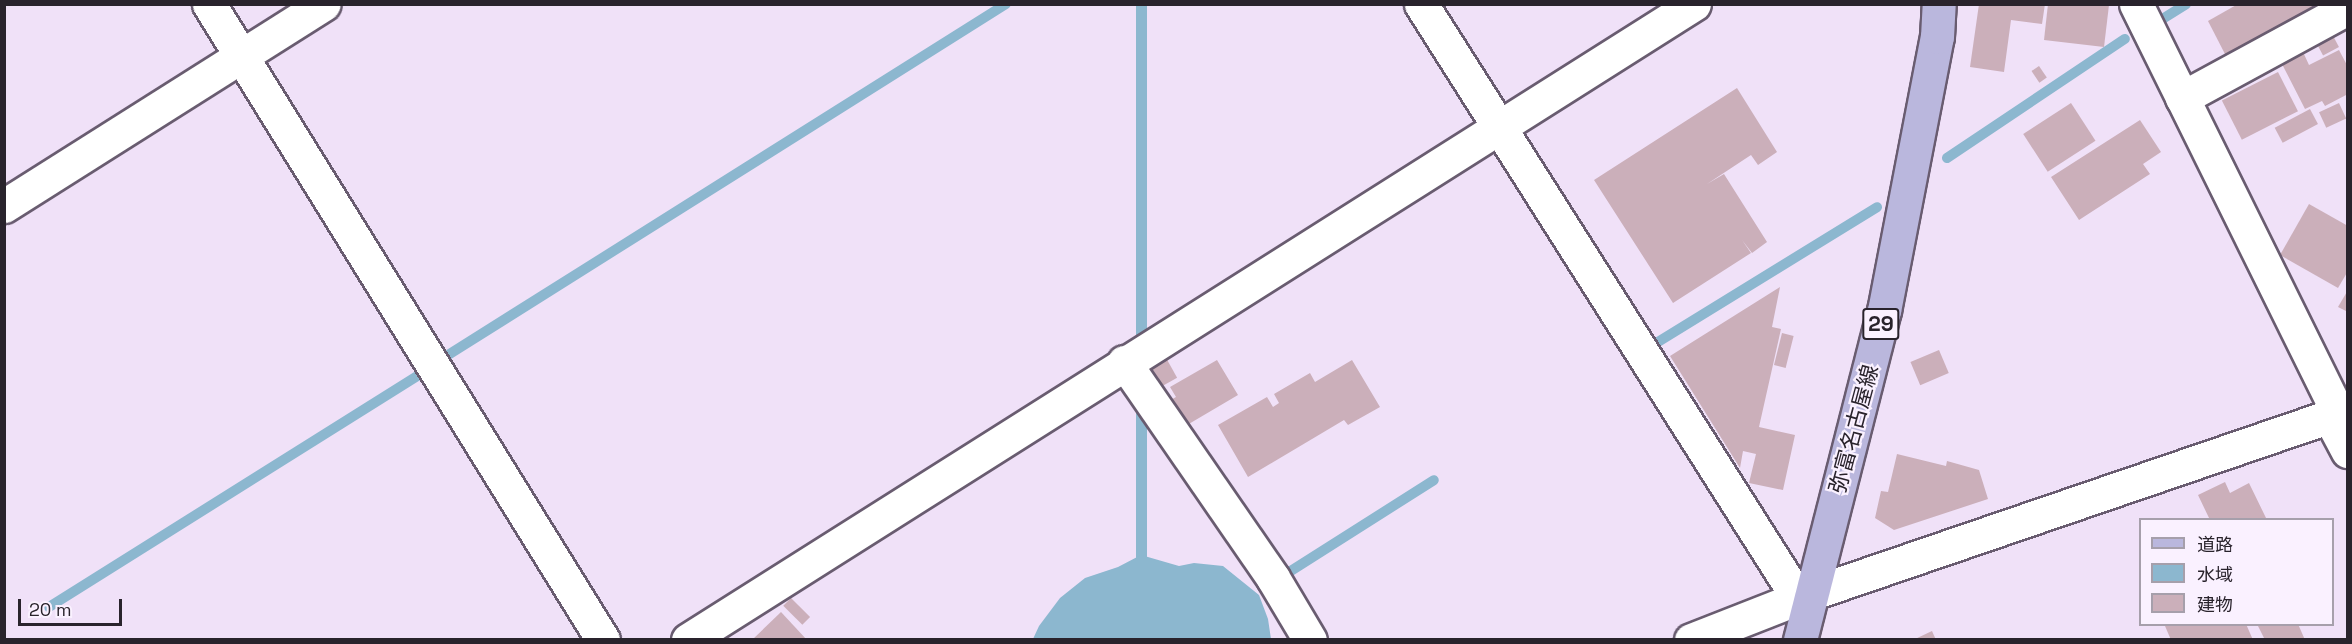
<!DOCTYPE html>
<html>
<head>
<meta charset="utf-8">
<style>
	body { margin:0 }
	#map { position:relative; width:2352px; height:644px; overflow:hidden; background:#f0e1f8; font-family:"Space Grotesk","Noto Sans JP",sans-serif }
	div>[style] { position:absolute }
	.water>* { inset:0; background:#8cb7cf; transform-origin:0 0 }
	.stream>* { height:10px; margin:-5px; padding:0 5px; transform-origin:5px; border-radius:5px; background:#8cb7cf }
	.building>* { inset:0; background:#cbafba; transform-origin:0 0 }
	.roads { filter:drop-shadow(2px 0 #695c70) drop-shadow(-2px 0 #695c70) drop-shadow(0 2px #695c70) drop-shadow(0 -2px #695c70) }
	.minor>* { height:33px; margin:-16.5px; padding:0 16.5px; transform-origin:16.5px; border-radius:16.5px; background:#fff }
	.major>* { height:33px; margin:-16.5px; padding:0 16.5px; transform-origin:16.5px; border-radius:16.5px; background:#bab7dd }
	span { translate:-50% -50%; white-space:nowrap; text-align:center; line-height:1.15; -webkit-text-stroke:4.5px #faf1ff; paint-order:stroke }
	.shield-label span { padding:2px 4px; background:#faf1ff; border:2px solid; border-radius:4px; -webkit-text-stroke-width:0 }
	.shield-label { font-size:21px; color:#29232c; font-weight:700 }
	.street-label { font-size:22px; color:#29232c }
	.frame { position:absolute; inset:0; border:6px solid #29232c; pointer-events:none }
	.legend { position:absolute; left:2139px; top:518px; width:195px; height:108px; box-sizing:border-box; background:#faf1ff; border:2px solid #a69fab; margin:0; padding:8px 10px; list-style:none; font-size:18px; color:#29232c }
	.legend li { display:flex; align-items:center; gap:12px; height:30px }
	.legend b { width:30px; border:2px solid #a69fab }
	.scale { position:absolute; left:18px; top:599px; width:104px; height:27px; box-sizing:border-box; border:3px solid #29232c; border-top:0; padding-left:8px; font-size:18px; line-height:21px; white-space:nowrap; color:#29232c; -webkit-text-stroke:4px #faf1ff; paint-order:stroke }
</style>
</head>
<body>
<div id="map">
	<div class="water">
		<div style="left:1136px;top:5px;width:11px;height:750px"></div>
		<div style="clip-path:polygon(1141px 555px,1179px 566px,1194px 563px,1223px 566px,1259px 595px,1268px 619px,1271px 639px,1033px 639px,1039px 626px,1060px 598px,1085px 578px,1118px 567px)"></div>
	</div>
	<div class="stream">
		<div style="left:2164px;top:18px;width:26px;rotate:-32deg"></div>
		<div style="left:1947px;top:158px;width:214px;rotate:-33.8deg"></div>
		<div style="left:1653px;top:345px;width:263px;rotate:-31.6deg"></div>
		<div style="left:448px;top:355px;width:659px;rotate:-32.17deg"></div>
		<div style="left:1286px;top:574px;width:175px;rotate:-32.4deg"></div>
		<div style="left:49px;top:607px;width:439px;rotate:-32.1deg"></div>
	</div>
	<div class="building">
		<div style="clip-path:polygon(1979px 4px,2045px 4px,2042px 24px,2011px 20px,2004px 72px,1970px 67px)"></div>
		<div style="clip-path:polygon(2048px 4px,2109px 5px,2104px 47px,2044px 40px)"></div>
		<div style="clip-path:polygon(2238px 4px,2326px 4px,2226px 56px,2208px 21px)"></div>
		<div style="left:2331px;top:32px;width:17px;height:18px;rotate:62deg"></div>
		<div style="clip-path:polygon(2339px 50px,2348px 67px,2348px 94px,2325px 106px,2322px 101px,2305px 109px,2282px 64px,2303px 52px,2309px 65px)"></div>
		<div style="left:2039px;top:66px;width:14px;height:9px;rotate:56deg"></div>
		<div style="left:2278px;top:72px;width:44px;height:63px;rotate:63deg"></div>
		<div style="clip-path:polygon(1737px 88px,1777px 152px,1758px 165px,1751px 155px,1707px 184px,1724px 174px,1767px 242px,1752px 253px,1742px 240px,1751px 253px,1673px 303px,1594px 180px)"></div>
		<div style="left:2071px;top:103px;width:45px;height:57px;rotate:57deg"></div>
		<div style="left:2339px;top:103px;width:17px;height:22px;rotate:65deg"></div>
		<div style="left:2310px;top:109px;width:17px;height:40px;rotate:62deg"></div>
		<div style="clip-path:polygon(2140px 120px,2161px 152px,2143px 164px,2150px 174px,2079px 220px,2051px 177px)"></div>
		<div style="clip-path:polygon(2309px 204px,2348px 226px,2348px 271px,2338px 288px,2280px 255px)"></div>
		<div style="clip-path:polygon(1780px 287px,1772px 327px,1781px 329px,1759px 427px,1795px 435px,1783px 490px,1749px 483px,1756px 454px,1743px 451px,1740px 468px,1670px 356px)"></div>
		<div style="clip-path:polygon(2348px 290px,2348px 312px,2338px 307px)"></div>
		<div style="left:1782px;top:333px;width:12px;height:33px;rotate:14deg"></div>
		<div style="left:1939px;top:350px;width:25px;height:31px;rotate:67deg"></div>
		<div style="left:1165px;top:356px;width:25px;height:26px;rotate:61deg"></div>
		<div style="clip-path:polygon(1217px 360px,1238px 395px,1182px 428px,1167px 402px,1176px 397px,1170px 387px)"></div>
		<div style="clip-path:polygon(1352px 360px,1380px 407px,1348px 425px,1344px 420px,1248px 477px,1218px 425px,1267px 397px,1273px 407px,1279px 403px,1274px 394px,1310px 373px,1315px 382px)"></div>
		<div style="clip-path:polygon(1897px 454px,1946px 466px,1947px 461px,1979px 470px,1988px 499px,1894px 530px,1875px 518px,1881px 491px,1888px 492px)"></div>
		<div style="clip-path:polygon(2225px 482px,2230px 493px,2249px 483px,2267px 520px,2210px 520px,2198px 495px)"></div>
		<div style="left:791px;top:598px;width:27px;height:11px;rotate:45deg"></div>
		<div style="clip-path:polygon(781px 612px,807px 640px,752px 640px)"></div>
		<div style="clip-path:polygon(2169px 624px,2246px 624px,2253px 640px,2171px 640px,2165px 626px)"></div>
		<div style="clip-path:polygon(2257px 624px,2298px 624px,2305px 640px,2265px 640px)"></div>
		<div style="clip-path:polygon(1932px 631px,1936px 640px,1913px 640px)"></div>
	</div>
	<div class="roads">
		<div class="minor">
			<div style="left:209px;top:4px;width:748px;rotate:58.22deg"></div>
			<div style="left:1421px;top:4px;width:704px;rotate:57.6deg"></div>
			<div style="left:2136px;top:4px;width:456px;rotate:63.7deg"></div>
			<div style="left:2182px;top:98px;width:189px;rotate:-28.5deg"></div>
			<div style="left:4px;top:206px;width:378px;rotate:-32.3deg"></div>
			<div style="left:1124px;top:362px;width:262px;rotate:55.4deg"></div>
			<div style="left:1273px;top:578px;width:72px;rotate:59.2deg"></div>
			<div style="left:2329px;top:416px;width:40px;rotate:62deg"></div>
			<div style="left:688px;top:640px;width:1190px;rotate:-32.3deg"></div>
			<div style="left:1691px;top:640px;width:115px;rotate:-21.4deg"></div>
			<div style="left:1798px;top:598px;width:581px;rotate:-18.87deg"></div>
		</div>
		<div class="major">
			<div style="left:1800px;top:640px;width:340px;rotate:-75.7deg"></div>
			<div style="left:1884px;top:311px;width:279px;rotate:-79.1deg"></div>
			<div style="left:1937px;top:37px;width:33px;rotate:-87deg"></div>
		</div>
	</div>
	<div class="shield-label">
		<span style="left:1881px;top:324px">29</span>
	</div>
	<div class="street-label">
		<span style="left:1854px;top:429px;rotate:-75deg">弥富名古屋線</span>
	</div>
	<div class="frame"></div>
	<ul class="legend">
	<li><b style="height:8px;background:#bab7dd"></b>道路</li>
	<li><b style="height:16px;background:#8cb7cf"></b>水域</li>
	<li><b style="height:16px;background:#cbafba"></b>建物</li>
	</ul>
	<div class="scale">20 m</div>
</div>
</body>
</html>
